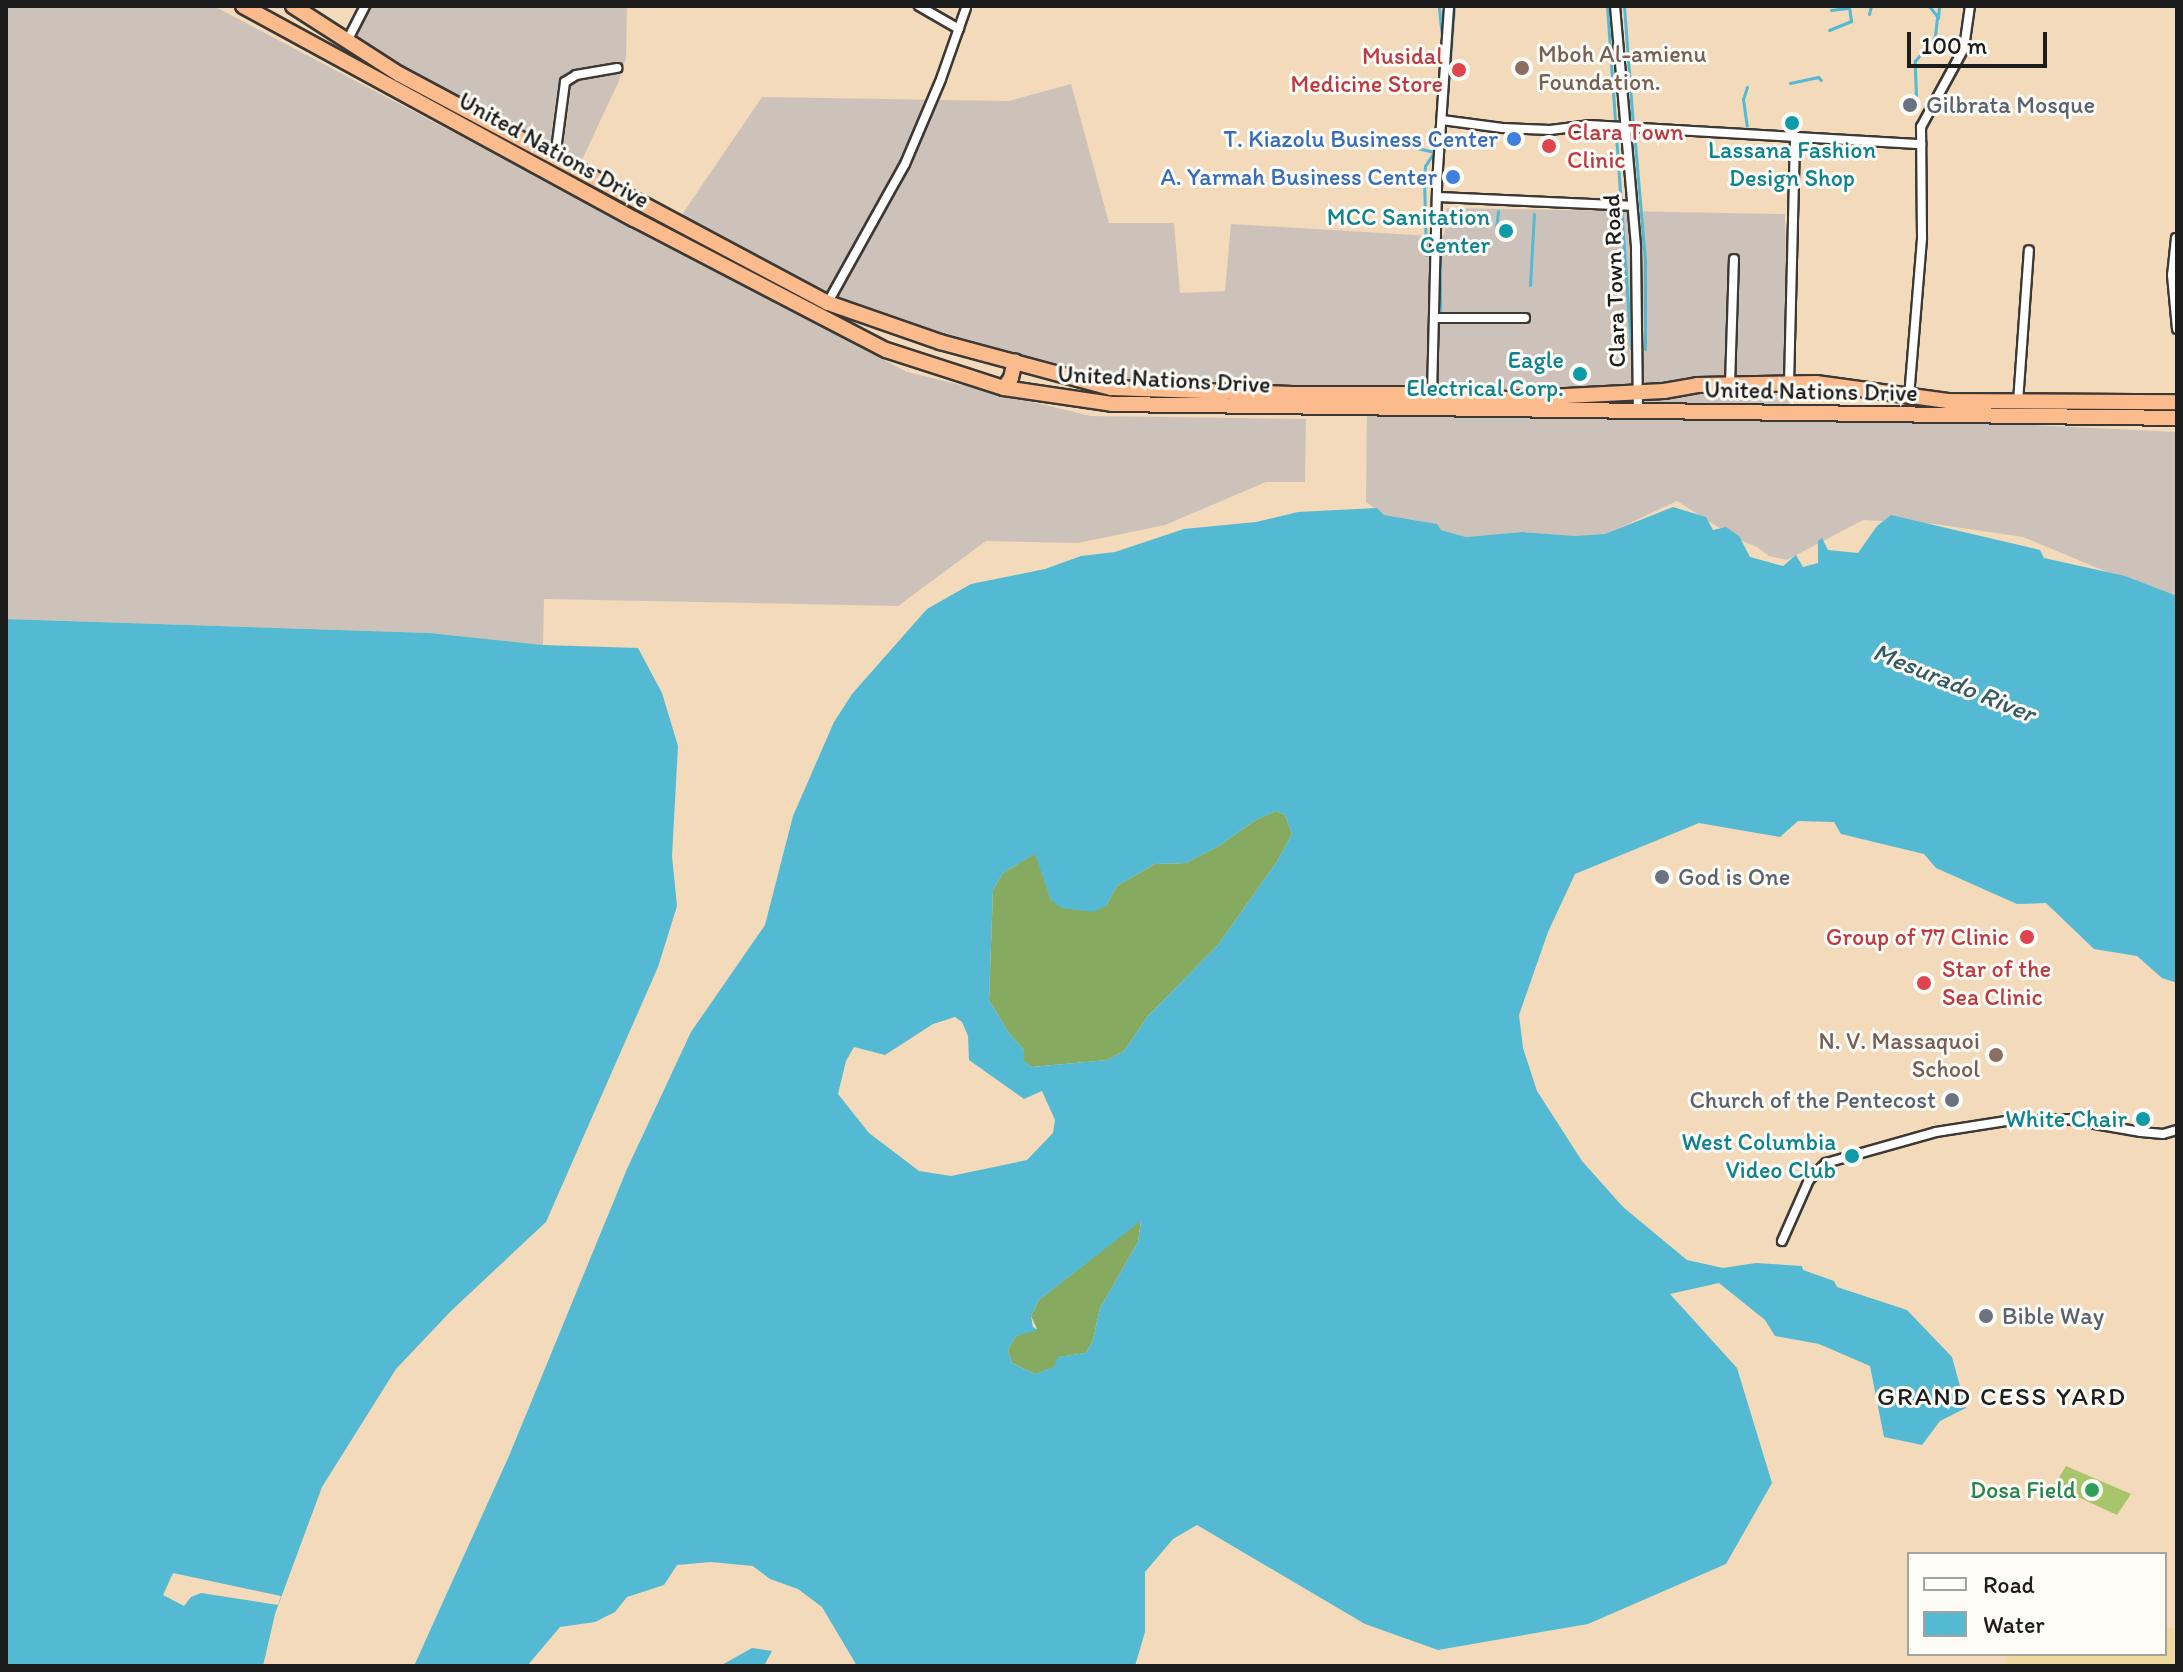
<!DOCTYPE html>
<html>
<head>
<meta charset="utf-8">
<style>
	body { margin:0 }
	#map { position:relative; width:2183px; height:1672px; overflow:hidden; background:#f3dabb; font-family:Itim,sans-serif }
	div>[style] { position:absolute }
	.industrial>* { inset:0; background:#cdc2b9 }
	.green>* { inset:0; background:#a9c56b }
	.forest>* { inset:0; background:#86aa5f }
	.sand>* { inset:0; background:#eeda9e }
	.water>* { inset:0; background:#54b9d2 }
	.pier>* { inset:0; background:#f3dabb }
	.stream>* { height:3px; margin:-1.5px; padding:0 1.5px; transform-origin:1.5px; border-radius:1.5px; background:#54b9d2 }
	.roads { filter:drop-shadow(2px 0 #3c3834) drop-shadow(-2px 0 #3c3834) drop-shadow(0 2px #3c3834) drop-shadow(0 -2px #3c3834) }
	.minor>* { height:8px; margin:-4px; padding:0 4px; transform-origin:4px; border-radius:4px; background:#fff }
	.trunk>* { height:14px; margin:-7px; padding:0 7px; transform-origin:7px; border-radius:7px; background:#fbbb8c }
	.dots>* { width:22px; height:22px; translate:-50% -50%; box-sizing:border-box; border:4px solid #fdfcf7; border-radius:50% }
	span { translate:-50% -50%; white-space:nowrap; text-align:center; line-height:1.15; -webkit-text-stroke:6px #fdfcf7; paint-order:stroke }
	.education-label { font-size:24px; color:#785e54 }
	.left { translate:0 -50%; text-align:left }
	.right { translate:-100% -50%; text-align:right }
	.health-label { font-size:24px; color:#be3a42 }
	.worship-label { font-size:24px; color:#5b616d }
	.shop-label { font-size:24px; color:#366cbe }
	.street-label { font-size:24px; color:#1c1c1c }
	.culture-label { font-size:24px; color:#0d838f }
	.leisure-label { font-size:24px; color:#27864d }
	.water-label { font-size:26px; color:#325b65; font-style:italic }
	.neighbourhood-label { font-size:26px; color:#1c1c1c; letter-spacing:2px }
	.frame { position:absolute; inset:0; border:8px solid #1c1c1c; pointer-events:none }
	.legend { position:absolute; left:1907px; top:1552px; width:260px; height:104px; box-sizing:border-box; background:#fdfcf7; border:2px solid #a3a29f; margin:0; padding:10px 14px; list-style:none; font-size:24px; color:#1c1c1c }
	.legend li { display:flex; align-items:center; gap:16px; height:40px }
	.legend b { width:40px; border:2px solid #a3a29f }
	.scale { position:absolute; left:1907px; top:32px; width:140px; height:36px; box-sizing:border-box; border:4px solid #1c1c1c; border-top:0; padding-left:10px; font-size:24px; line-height:28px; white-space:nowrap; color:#1c1c1c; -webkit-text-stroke:6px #fdfcf7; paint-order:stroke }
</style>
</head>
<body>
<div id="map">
	<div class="industrial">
		<div style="clip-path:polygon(6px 6px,214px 6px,907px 372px,1091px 416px,1306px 419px,1305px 482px,1266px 482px,1165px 525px,1078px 543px,986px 541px,898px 606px,544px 599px,543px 645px,430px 633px,6px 619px)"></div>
		<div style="clip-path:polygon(367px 6px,627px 6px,626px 58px,618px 83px,580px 164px,355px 42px)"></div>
		<div style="clip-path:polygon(1071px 84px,1109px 223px,1174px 223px,1180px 293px,1225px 291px,1231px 224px,1431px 236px,1444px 235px,1447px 208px,1785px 214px,1789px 413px,2177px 432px,2177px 601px,2023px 537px,1935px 524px,1863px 520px,1787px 560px,1769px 556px,1757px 547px,1737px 539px,1677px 501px,1598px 538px,1522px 532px,1466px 537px,1441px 530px,1436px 524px,1384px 515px,1366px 502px,1367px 398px,1107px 380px,1079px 384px,881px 324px,679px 219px,762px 97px,1009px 101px)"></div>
	</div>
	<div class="green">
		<div style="clip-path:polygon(2066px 1466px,2131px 1494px,2117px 1515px,2054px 1486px)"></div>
	</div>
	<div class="forest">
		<div style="clip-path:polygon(1276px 811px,1285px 815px,1292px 834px,1278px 860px,1218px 945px,1148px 1016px,1124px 1051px,1107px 1060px,1032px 1067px,1023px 1061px,1024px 1050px,1009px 1033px,989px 1000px,993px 890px,1003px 873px,1036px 853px,1051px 900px,1106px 906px,1117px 886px,1155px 864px,1186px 863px,1219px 846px,1254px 821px)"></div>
		<div style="clip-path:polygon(1141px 1220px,1138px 1242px,1100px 1308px,1093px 1340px,1086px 1353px,1059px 1357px,1055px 1367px,1035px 1374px,1012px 1363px,1008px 1350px,1016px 1336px,1037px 1329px,1031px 1316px,1039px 1300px)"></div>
	</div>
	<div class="sand">
		<div style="clip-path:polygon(2177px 1627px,2177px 1664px,2170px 1666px,2005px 1666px,2007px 1654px,2165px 1654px,2165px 1628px)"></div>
	</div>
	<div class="water">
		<div style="clip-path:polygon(evenodd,1673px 507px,1706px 517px,1713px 530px,1726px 527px,1739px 536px,1750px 557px,1783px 566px,1796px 555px,1803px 567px,1818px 563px,1818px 541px,1822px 538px,1828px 550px,1858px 553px,1877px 526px,1891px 515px,2040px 550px,2044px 558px,2125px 576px,2177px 596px,2177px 983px,2162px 978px,2137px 956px,2094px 949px,2046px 903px,2017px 904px,1936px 868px,1924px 854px,1841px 834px,1834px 822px,1798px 821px,1780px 837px,1699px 823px,1575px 874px,1548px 932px,1519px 1015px,1523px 1048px,1537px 1091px,1582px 1161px,1623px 1207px,1687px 1260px,1723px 1268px,1756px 1263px,1802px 1266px,1803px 1270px,1834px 1281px,1837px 1287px,1907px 1310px,1952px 1357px,1966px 1408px,1940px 1421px,1922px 1445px,1884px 1437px,1870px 1366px,1819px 1344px,1775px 1336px,1765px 1320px,1719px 1283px,1670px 1294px,1737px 1368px,1772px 1483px,1726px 1564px,1588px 1624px,1438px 1650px,1365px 1624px,1197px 1525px,1173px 1539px,1145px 1572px,1145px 1632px,1135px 1666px,857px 1666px,822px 1607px,798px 1589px,770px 1579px,753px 1566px,711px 1562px,677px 1565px,664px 1585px,627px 1597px,615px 1612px,595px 1622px,560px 1627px,527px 1666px,414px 1666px,509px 1456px,627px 1169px,691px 1032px,765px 925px,793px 816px,834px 722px,852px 694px,927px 609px,971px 584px,1045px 569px,1081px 556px,1115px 552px,1184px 529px,1256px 522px,1298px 512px,1377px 508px,1384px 515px,1437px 524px,1441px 530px,1466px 537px,1522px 532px,1575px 536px,1605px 534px,1673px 507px,1276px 811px,1285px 815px,1292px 834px,1278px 860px,1218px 945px,1148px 1016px,1124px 1051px,1107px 1060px,1032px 1067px,1024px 1061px,1024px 1050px,1009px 1033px,989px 1000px,993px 890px,1003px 873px,1035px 854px,1051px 900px,1061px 908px,1093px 912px,1106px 906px,1117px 886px,1155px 864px,1186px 863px,1219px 846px,1254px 821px,1276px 811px,1673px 507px,955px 1017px,962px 1022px,968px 1036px,969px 1060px,1024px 1099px,1042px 1091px,1055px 1120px,1053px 1133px,1027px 1160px,951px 1176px,919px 1171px,869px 1133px,838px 1094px,846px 1061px,854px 1047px,885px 1055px,933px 1024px,955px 1017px,1673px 507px,1141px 1221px,1138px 1242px,1100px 1308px,1093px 1340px,1086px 1353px,1058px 1357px,1054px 1367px,1035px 1374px,1012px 1363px,1008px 1350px,1016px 1336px,1038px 1330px,1033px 1327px,1031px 1316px,1039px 1300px,1141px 1221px)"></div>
		<div style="clip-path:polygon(6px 619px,430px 633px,543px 645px,638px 648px,662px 693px,678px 746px,672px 856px,677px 906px,658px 967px,546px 1222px,451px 1311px,396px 1369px,322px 1487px,275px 1614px,263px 1666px,6px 1666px)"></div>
		<div style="clip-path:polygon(752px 1648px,772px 1651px,764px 1666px,720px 1666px)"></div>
	</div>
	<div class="pier">
		<div style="clip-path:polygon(173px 1573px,281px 1596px,278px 1605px,201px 1593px,191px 1597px,184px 1606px,163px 1595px)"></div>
	</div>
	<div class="stream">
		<div style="left:1607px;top:6px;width:343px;rotate:86deg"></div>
		<div style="left:1624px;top:6px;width:120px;rotate:85.7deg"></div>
		<div style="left:1831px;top:10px;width:16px;rotate:-7deg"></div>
		<div style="left:1869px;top:14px;width:8px;rotate:-76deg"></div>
		<div style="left:1938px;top:18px;width:12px;rotate:-85deg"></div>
		<div style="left:1829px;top:30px;width:24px;rotate:-22deg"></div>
		<div style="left:1851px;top:21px;width:15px;rotate:-98deg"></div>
		<div style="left:1936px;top:38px;width:10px;rotate:96deg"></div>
		<div style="left:1935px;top:48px;width:22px;rotate:8deg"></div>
		<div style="left:1790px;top:83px;width:29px;rotate:-12deg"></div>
		<div style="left:1818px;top:77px;width:4px;rotate:45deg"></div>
		<div style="left:1747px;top:87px;width:13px;rotate:108deg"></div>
		<div style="left:1743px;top:99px;width:27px;rotate:82deg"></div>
		<div style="left:1916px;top:98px;width:37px;rotate:-92deg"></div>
		<div style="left:1915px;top:61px;width:32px;rotate:-51deg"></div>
		<div style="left:1935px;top:36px;width:20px;rotate:-84deg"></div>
		<div style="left:1937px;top:16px;width:13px;rotate:-129deg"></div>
		<div style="left:1634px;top:132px;width:129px;rotate:85.1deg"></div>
		<div style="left:1645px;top:261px;width:88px;rotate:90deg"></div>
		<div style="left:1444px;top:137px;width:131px;rotate:-85.6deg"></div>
		<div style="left:1394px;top:138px;width:14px;rotate:12deg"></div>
		<div style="left:1408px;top:141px;width:5px;rotate:90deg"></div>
		<div style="left:1408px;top:146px;width:27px;rotate:13deg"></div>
		<div style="left:1496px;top:228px;width:17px;rotate:-83deg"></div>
		<div style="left:1440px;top:241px;width:76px;rotate:90deg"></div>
		<div style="left:1426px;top:255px;width:79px;rotate:-91.5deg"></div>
		<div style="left:1424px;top:176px;width:10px;rotate:-84deg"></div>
		<div style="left:1425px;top:166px;width:17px;rotate:-57deg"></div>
		<div style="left:1434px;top:152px;width:20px;rotate:-84deg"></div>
		<div style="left:1436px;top:132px;width:95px;rotate:-86.4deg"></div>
		<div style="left:1442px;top:37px;width:31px;rotate:-96deg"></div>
		<div style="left:1530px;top:285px;width:71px;rotate:-86.8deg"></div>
	</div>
	<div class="roads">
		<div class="minor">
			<div style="left:919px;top:6px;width:46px;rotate:29.9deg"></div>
			<div style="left:1615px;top:6px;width:243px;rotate:85deg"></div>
			<div style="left:1636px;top:248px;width:163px;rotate:89.3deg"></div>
			<div style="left:346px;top:43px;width:42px;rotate:-62.8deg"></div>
			<div style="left:1442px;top:120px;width:61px;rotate:7.6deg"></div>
			<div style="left:1502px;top:128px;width:48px;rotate:2.4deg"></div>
			<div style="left:1550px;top:130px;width:39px;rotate:-7deg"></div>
			<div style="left:1589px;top:125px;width:333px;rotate:3.3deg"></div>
			<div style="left:555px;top:158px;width:77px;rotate:-82.5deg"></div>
			<div style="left:565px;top:82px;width:13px;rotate:-32deg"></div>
			<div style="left:576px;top:75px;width:42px;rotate:-9.7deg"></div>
			<div style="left:1437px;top:197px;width:195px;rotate:2.6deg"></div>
			<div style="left:2176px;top:238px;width:37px;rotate:96deg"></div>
			<div style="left:2172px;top:275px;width:54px;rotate:84.7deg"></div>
			<div style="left:827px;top:304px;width:160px;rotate:-60.9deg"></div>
			<div style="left:905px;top:164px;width:92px;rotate:-67deg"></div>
			<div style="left:941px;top:79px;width:75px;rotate:-70.6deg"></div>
			<div style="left:1436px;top:318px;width:89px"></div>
			<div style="left:1789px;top:384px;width:245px;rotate:-88.6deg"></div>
			<div style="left:1730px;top:385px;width:126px;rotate:-88.2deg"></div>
			<div style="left:1432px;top:394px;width:211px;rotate:-88.6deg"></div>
			<div style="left:1437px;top:183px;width:177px;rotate:-86.1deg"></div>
			<div style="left:1909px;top:397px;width:160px;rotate:-85.3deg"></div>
			<div style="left:1922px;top:238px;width:111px;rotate:-90.5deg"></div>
			<div style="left:1921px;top:127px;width:90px;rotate:-61.4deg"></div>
			<div style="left:1964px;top:48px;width:42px;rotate:-81.9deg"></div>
			<div style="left:2018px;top:402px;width:152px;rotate:-85.9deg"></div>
			<div style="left:1782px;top:1241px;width:67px;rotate:-66.1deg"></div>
			<div style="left:1809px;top:1180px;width:24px;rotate:-45deg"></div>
			<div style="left:1826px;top:1163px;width:114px;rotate:-15.7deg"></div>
			<div style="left:1936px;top:1132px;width:71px;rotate:-8.9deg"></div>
			<div style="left:2006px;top:1121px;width:60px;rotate:-1.9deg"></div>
			<div style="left:2066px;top:1119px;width:76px;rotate:9.8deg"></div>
			<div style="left:2141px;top:1132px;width:22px;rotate:5deg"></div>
			<div style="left:2163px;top:1134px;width:15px;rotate:-16deg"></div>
		</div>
		<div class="trunk">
			<div style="left:243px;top:6px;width:445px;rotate:28.6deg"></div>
			<div style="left:634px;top:219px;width:284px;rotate:27.5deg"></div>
			<div style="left:886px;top:350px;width:124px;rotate:17.9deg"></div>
			<div style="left:1004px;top:388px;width:109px;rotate:8.4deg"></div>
			<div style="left:1112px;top:404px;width:1065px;rotate:0.75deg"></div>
			<div style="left:293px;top:6px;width:126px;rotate:32.7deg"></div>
			<div style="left:399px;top:74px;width:486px;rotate:28.1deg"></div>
			<div style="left:828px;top:303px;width:119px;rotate:19.2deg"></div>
			<div style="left:940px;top:342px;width:177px;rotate:15.1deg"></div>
			<div style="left:1111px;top:388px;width:182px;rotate:1.9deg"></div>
			<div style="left:1293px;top:394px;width:139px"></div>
			<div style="left:1432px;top:394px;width:75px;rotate:3.8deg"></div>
			<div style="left:1507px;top:399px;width:157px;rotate:-2.9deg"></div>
			<div style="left:1664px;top:391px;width:34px;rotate:-10deg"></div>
			<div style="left:1697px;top:385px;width:119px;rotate:-1deg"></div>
			<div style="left:1816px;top:383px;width:133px;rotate:7.8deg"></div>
			<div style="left:1948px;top:401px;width:229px;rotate:0.3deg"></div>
			<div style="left:1004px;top:388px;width:12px;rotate:-55deg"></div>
			<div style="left:1011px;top:378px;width:17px;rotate:-77deg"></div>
		</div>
	</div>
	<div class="dots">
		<div style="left:1522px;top:68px;background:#8d6e63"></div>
		<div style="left:1459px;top:70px;background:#e0444e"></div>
		<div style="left:1910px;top:105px;background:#6b7280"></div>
		<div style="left:1792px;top:123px;background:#0f9aa8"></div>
		<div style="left:1514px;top:139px;background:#3f7fe0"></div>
		<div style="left:1549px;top:146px;background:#e0444e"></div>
		<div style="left:1453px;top:177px;background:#3f7fe0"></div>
		<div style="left:1506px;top:231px;background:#0f9aa8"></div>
		<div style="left:1580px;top:374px;background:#0f9aa8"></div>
		<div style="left:1662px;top:877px;background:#6b7280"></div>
		<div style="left:2027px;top:937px;background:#e0444e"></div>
		<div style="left:1924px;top:983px;background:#e0444e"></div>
		<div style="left:1996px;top:1055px;background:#8d6e63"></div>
		<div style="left:1952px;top:1100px;background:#6b7280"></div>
		<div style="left:2143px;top:1119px;background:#0f9aa8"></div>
		<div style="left:1852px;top:1156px;background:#0f9aa8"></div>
		<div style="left:1986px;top:1316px;background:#6b7280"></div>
		<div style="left:2092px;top:1490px;background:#2e9e5b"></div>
	</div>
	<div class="education-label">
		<span class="left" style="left:1538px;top:68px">Mboh Al-amienu<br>Foundation.</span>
		<span class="right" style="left:1980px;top:1055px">N. V. Massaquoi<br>School</span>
	</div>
	<div class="health-label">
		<span class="right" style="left:1443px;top:70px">Musidal<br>Medicine Store</span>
		<span class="left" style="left:1567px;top:146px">Clara Town<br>Clinic</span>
		<span class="right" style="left:2009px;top:937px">Group of 77 Clinic</span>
		<span class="left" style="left:1942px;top:983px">Star of the<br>Sea Clinic</span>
	</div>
	<div class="worship-label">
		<span class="left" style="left:1926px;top:105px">Gilbrata Mosque</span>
		<span class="left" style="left:1678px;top:877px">God is One</span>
		<span class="right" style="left:1936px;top:1100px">Church of the Pentecost</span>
		<span class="left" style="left:2002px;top:1316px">Bible Way</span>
	</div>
	<div class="shop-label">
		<span class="right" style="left:1498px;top:139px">T. Kiazolu Business Center</span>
		<span class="right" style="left:1437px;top:177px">A. Yarmah Business Center</span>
	</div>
	<div class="street-label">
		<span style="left:554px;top:150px;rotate:29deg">United Nations Drive</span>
		<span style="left:1614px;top:281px;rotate:-92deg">Clara Town Road</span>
		<span style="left:1164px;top:379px;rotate:3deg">United Nations Drive</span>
		<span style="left:1811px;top:391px;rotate:1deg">United Nations Drive</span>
	</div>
	<div class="culture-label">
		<span style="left:1792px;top:164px">Lassana Fashion<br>Design Shop</span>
		<span class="right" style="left:1490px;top:231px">MCC Sanitation<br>Center</span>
		<span class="right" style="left:1564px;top:374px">Eagle<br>Electrical Corp.</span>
		<span class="right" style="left:2127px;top:1119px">White Chair</span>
		<span class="right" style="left:1836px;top:1156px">West Columbia<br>Video Club</span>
	</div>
	<div class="leisure-label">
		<span class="right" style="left:2076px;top:1490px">Dosa Field</span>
	</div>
	<div class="water-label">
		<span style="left:1954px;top:683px;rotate:22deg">Mesurado River</span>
	</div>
	<div class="neighbourhood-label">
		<span style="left:2002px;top:1397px">GRAND CESS YARD</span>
	</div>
	<div class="frame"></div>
	<ul class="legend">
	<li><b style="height:10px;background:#fff"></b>Road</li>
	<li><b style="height:22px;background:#54b9d2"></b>Water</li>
	</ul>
	<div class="scale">100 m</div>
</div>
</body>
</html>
